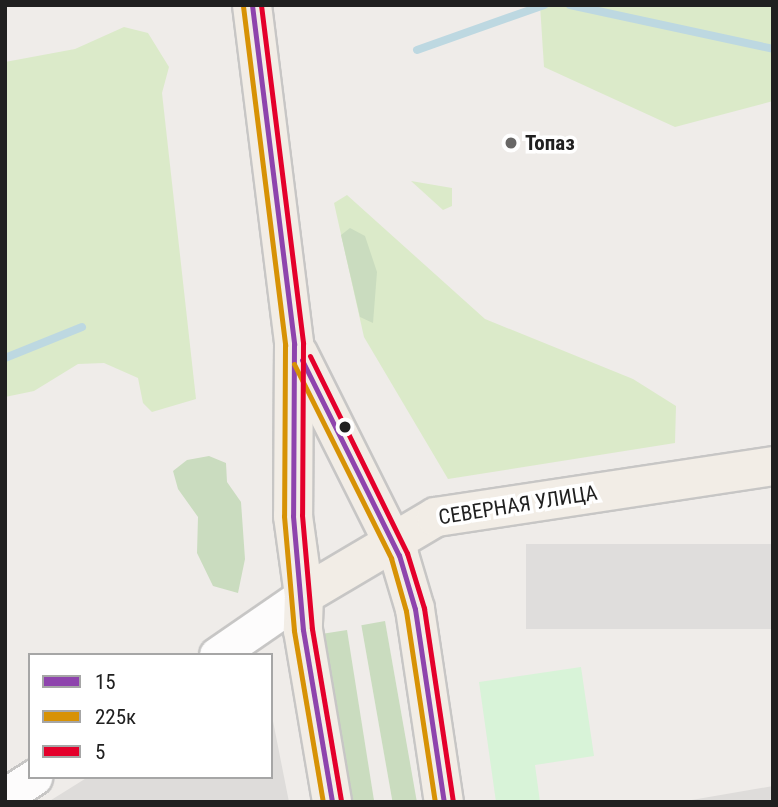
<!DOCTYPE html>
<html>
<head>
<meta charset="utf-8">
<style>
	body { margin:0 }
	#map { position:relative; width:778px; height:807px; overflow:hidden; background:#efece9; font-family:"Roboto Condensed",sans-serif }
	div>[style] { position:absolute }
	.residential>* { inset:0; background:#dedcda }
	.grass>* { inset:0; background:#dbeac9 }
	.forest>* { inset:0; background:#cadcbf; transform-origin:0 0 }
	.park>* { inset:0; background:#d8f3d8 }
	.parking>* { inset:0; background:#dfdddc; transform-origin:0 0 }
	.stream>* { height:8px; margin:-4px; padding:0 4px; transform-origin:4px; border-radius:4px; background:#bdd8e1 }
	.roads { filter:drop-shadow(2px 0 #c7c6c5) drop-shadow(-2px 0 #c7c6c5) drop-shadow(0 2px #c7c6c5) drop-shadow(0 -2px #c7c6c5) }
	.minor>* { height:35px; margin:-17.5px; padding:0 17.5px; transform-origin:17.5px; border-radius:17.5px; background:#fdfcfc }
	.major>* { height:38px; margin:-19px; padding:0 19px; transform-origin:19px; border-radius:19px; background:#f2ede6 }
	.bus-1>* { height:5px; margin:-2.5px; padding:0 2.5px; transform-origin:2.5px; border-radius:2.5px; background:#8e44ad }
	.bus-2>* { height:5px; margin:-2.5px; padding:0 2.5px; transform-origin:2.5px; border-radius:2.5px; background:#d79205 }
	.bus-3>* { height:5px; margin:-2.5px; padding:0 2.5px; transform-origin:2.5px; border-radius:2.5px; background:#e4002b }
	.dots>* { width:19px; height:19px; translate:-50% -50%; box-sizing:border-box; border:4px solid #fff; border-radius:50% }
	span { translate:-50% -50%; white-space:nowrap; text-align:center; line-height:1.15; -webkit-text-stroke:7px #fff; paint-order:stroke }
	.poi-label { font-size:21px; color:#202020; font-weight:700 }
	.left { translate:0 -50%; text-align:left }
	.street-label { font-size:21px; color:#202020 }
	.frame { position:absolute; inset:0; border:7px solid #202020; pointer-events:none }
	.legend { position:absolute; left:28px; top:653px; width:245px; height:126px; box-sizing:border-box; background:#fff; border:2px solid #a6a6a6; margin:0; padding:9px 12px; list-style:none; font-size:21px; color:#202020 }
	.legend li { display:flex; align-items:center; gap:14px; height:35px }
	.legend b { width:35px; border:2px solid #a6a6a6 }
</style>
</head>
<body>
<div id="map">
	<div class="residential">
		<div style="clip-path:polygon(271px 711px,289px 802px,48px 802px,88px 777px,271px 777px)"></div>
		<div style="clip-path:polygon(773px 786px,773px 802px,680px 802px)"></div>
	</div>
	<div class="grass">
		<div style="clip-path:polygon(540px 5px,773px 5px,773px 101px,675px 127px,544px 67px)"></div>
		<div style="clip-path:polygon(124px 27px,148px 33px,169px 67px,162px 93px,196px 399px,152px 412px,143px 403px,138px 378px,104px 363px,78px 364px,34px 391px,5px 397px,5px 62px,75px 49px)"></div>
		<div style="clip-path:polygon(411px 181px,452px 188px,452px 206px,443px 210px)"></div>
		<div style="clip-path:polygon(347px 195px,485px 319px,633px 379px,676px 406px,675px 443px,448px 479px,364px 337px,334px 203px)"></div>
	</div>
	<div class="forest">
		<div style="clip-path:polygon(350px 228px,365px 236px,377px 272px,373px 323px,360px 317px,341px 235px)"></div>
		<div style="clip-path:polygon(209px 456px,226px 463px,227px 482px,241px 502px,245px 559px,238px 593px,213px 586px,197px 553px,198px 517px,178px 489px,173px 471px,187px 460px)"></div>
		<div style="left:385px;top:621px;width:184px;height:24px;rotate:80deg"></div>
		<div style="left:347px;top:630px;width:174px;height:26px;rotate:81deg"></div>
	</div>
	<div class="park">
		<div style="clip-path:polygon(581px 667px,594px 756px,535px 765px,540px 802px,496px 802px,479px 682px)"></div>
	</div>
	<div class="parking">
		<div style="left:773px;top:544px;width:85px;height:247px;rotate:90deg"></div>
	</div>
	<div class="stream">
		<div style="left:570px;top:5px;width:208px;rotate:12.2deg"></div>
		<div style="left:417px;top:50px;width:135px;rotate:-19.5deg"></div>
		<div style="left:5px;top:358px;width:83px;rotate:-21.9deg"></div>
	</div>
	<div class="roads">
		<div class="minor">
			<div style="left:217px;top:655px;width:106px;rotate:-34.6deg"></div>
			<div style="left:5px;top:796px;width:35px;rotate:-33deg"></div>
		</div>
		<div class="major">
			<div style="left:252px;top:5px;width:342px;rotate:82.9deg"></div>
			<div style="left:294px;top:344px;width:172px;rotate:90.3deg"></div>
			<div style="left:293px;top:516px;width:80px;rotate:82.1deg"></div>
			<div style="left:304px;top:595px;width:35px;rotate:92deg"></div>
			<div style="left:303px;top:630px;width:174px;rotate:80.4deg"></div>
			<div style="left:298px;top:353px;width:226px;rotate:63.4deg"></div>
			<div style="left:399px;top:555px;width:56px;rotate:73.5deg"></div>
			<div style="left:415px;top:609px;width:195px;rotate:81.5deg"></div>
			<div style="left:304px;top:595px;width:153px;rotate:-30.6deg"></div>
			<div style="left:436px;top:517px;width:341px;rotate:-8.6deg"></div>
		</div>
	</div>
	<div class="bus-1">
		<div style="left:252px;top:5px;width:342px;rotate:82.9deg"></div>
		<div style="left:294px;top:344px;width:172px;rotate:90.3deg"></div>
		<div style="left:293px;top:516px;width:114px;rotate:85deg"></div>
		<div style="left:303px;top:630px;width:174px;rotate:80.4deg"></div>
		<div style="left:302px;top:360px;width:218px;rotate:63.6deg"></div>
		<div style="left:399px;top:555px;width:56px;rotate:73.5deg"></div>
		<div style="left:415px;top:609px;width:195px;rotate:81.5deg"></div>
	</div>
	<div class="bus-2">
		<div style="left:243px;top:6px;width:342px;rotate:82.9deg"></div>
		<div style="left:285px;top:345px;width:171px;rotate:90.3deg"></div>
		<div style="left:284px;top:516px;width:115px;rotate:85deg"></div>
		<div style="left:294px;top:631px;width:173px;rotate:80.4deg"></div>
		<div style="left:294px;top:364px;width:217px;rotate:63.4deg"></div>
		<div style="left:391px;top:558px;width:55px;rotate:74.2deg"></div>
		<div style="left:406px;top:611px;width:193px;rotate:81.4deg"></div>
	</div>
	<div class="bus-3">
		<div style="left:261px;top:5px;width:341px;rotate:82.9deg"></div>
		<div style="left:303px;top:343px;width:172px;rotate:90.3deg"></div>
		<div style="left:302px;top:515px;width:114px;rotate:85deg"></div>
		<div style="left:312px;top:629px;width:174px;rotate:80.4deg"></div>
		<div style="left:310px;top:356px;width:220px;rotate:63.8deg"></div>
		<div style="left:407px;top:553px;width:58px;rotate:72.8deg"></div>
		<div style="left:424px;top:608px;width:195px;rotate:81.5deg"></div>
	</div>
	<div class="dots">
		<div style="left:511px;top:143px;background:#686766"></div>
		<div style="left:345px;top:427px;background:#202020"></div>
	</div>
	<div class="poi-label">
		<span class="left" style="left:525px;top:143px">Топаз</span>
	</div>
	<div class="street-label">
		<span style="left:518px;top:505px;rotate:-9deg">СЕВЕРНАЯ УЛИЦА</span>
	</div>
	<div class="frame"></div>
	<ul class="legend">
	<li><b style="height:9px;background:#8e44ad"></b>15</li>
	<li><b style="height:9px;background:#d79205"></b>225к</li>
	<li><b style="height:9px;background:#e4002b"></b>5</li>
	</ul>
</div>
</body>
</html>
